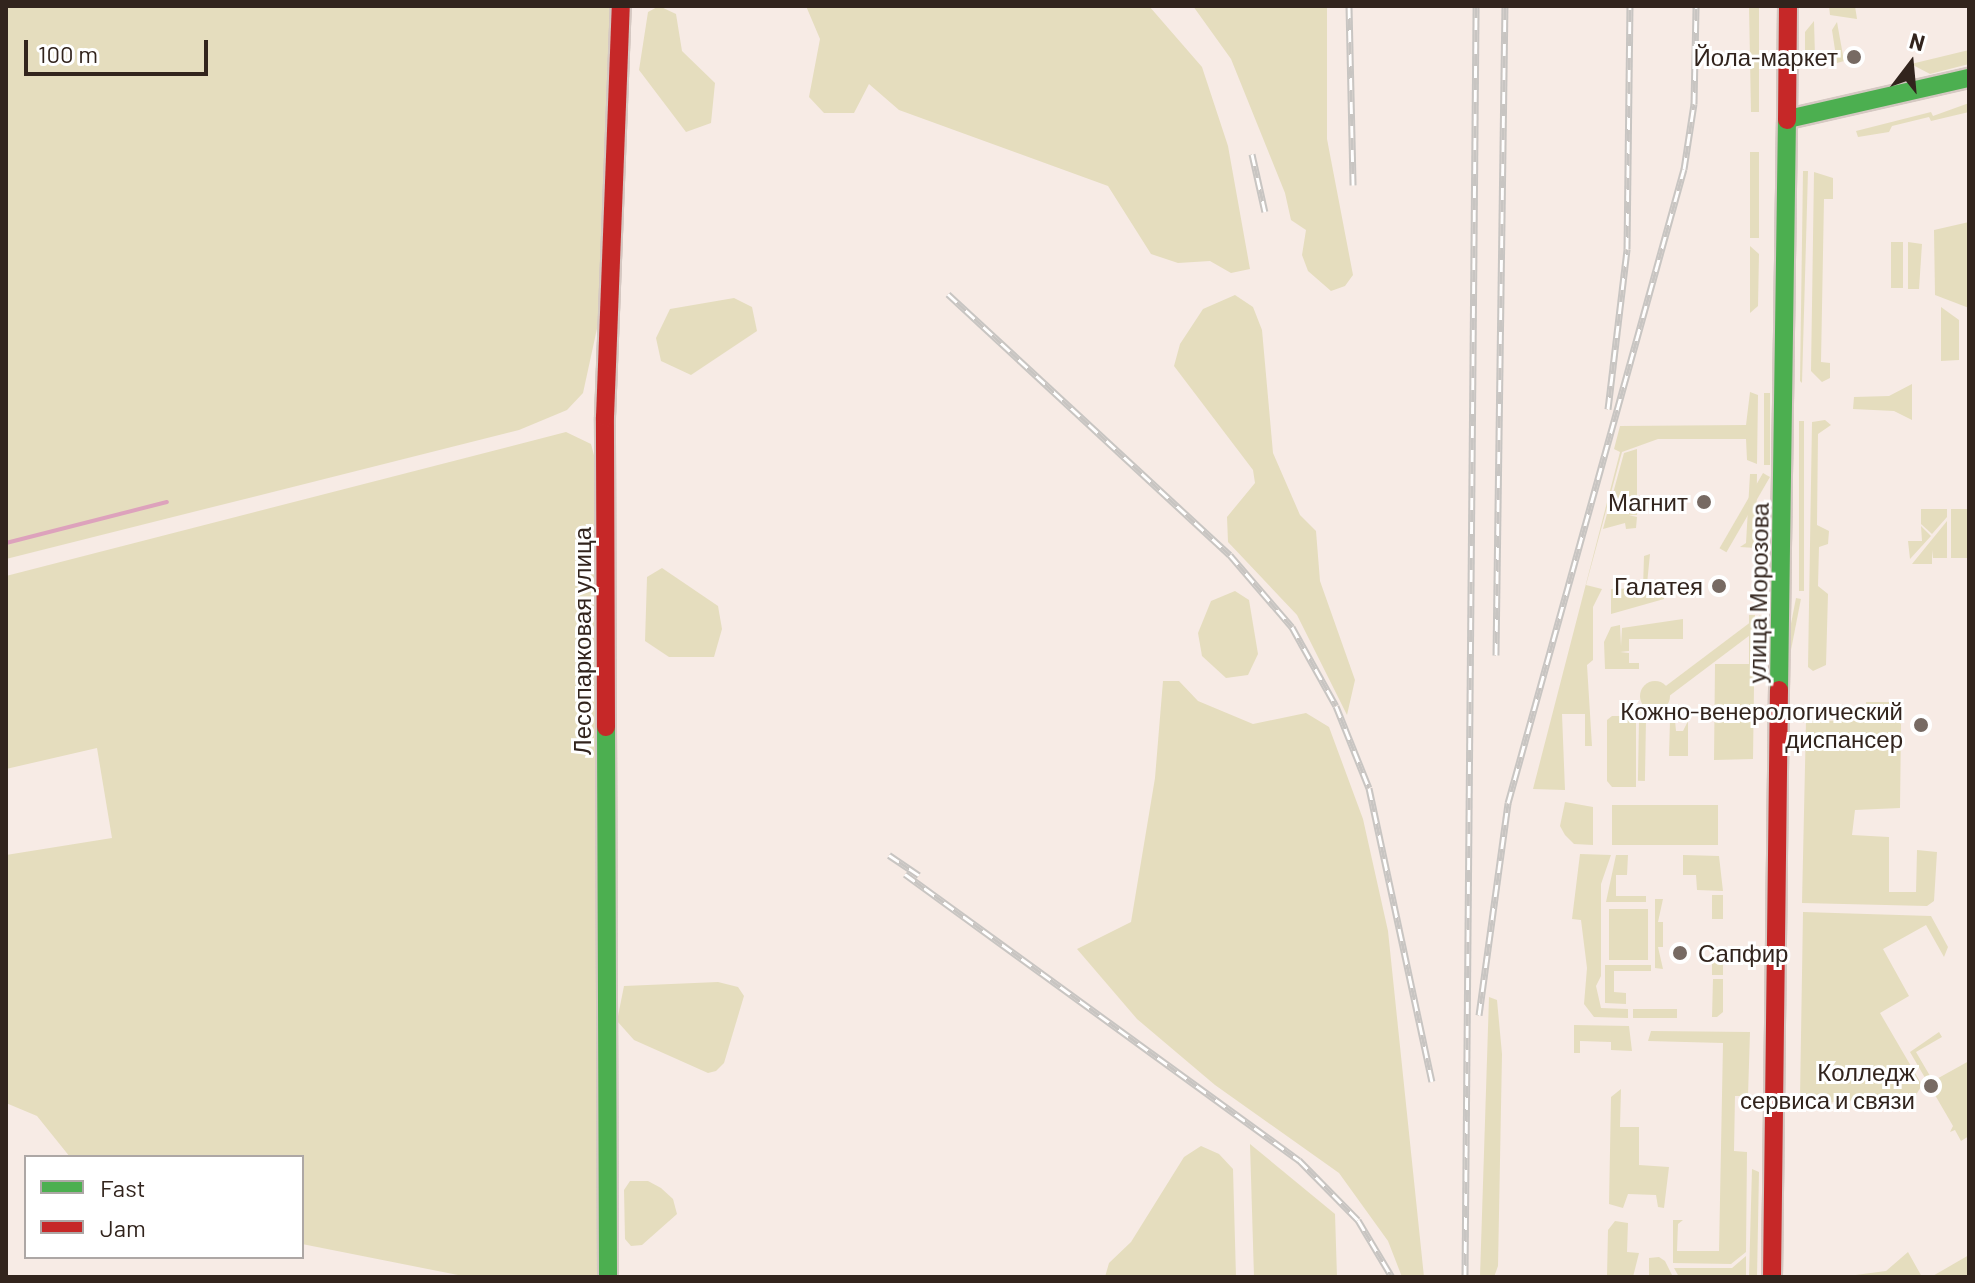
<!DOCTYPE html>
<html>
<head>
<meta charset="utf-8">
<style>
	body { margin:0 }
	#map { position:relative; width:1975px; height:1283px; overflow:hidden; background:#f7ebe5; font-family:Barlow,sans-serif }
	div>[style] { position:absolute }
	.green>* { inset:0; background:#e5ddbe; transform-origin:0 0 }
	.round { border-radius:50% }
	.stream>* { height:4px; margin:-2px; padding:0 2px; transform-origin:2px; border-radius:2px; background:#dda2bc }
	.roads { filter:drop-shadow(2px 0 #d5c8c2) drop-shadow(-2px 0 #d5c8c2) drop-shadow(0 2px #d5c8c2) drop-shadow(0 -2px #d5c8c2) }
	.fast>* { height:18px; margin:-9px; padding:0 9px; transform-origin:9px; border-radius:9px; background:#4caf50 }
	.jam>* { height:18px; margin:-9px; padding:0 9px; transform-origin:9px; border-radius:9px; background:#c62828 }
	.rail>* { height:7px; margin-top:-3.5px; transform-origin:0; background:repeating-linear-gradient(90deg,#fff 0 12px,#c8c5c2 0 24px); box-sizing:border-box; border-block:2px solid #c8c5c2 }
	.dots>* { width:22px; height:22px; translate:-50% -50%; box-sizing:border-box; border:4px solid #fff; border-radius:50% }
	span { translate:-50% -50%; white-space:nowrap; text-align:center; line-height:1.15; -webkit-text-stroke:6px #fff; paint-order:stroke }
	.poi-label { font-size:24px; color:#32241d }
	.right { translate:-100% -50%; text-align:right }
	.left { translate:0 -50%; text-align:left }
	.street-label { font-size:24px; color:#32241d }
	.frame { position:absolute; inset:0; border:8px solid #32241d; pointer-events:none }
	.legend { position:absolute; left:24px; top:1155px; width:280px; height:104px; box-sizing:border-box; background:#fff; border:2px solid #ada7a5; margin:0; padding:10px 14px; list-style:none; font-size:24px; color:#32241d }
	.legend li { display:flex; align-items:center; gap:16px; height:40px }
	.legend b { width:40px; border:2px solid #ada7a5 }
	.north { position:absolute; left:1871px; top:24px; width:80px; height:80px; -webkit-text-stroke:6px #fff; paint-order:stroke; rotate:16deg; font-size:22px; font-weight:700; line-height:32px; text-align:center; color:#32241d }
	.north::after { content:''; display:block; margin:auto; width:28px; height:36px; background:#32241d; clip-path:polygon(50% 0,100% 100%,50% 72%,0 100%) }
	.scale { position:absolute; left:24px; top:40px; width:184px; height:36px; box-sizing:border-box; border:4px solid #32241d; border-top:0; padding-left:10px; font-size:24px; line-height:28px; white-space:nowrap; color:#32241d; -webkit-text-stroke:6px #fff; paint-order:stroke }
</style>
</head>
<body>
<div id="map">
	<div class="green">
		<div style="clip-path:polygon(6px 6px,611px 6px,606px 242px,598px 324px,583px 393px,567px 410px,519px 430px,6px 559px)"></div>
		<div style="clip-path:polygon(659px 6px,676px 14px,682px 51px,715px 83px,711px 123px,686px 132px,639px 70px,648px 12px)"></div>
		<div style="clip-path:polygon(806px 6px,1149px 6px,1202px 67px,1228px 146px,1250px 269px,1231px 273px,1210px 261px,1178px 263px,1151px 254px,1108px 186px,899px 110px,869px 84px,854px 113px,824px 113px,809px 97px,820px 39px)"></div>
		<div style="clip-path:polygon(1193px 6px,1327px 6px,1327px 139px,1353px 275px,1345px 286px,1331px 291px,1308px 271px,1302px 255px,1306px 230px,1291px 220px,1285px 193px,1231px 59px)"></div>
		<div style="clip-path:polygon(1749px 6px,1759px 6px,1759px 112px,1751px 112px)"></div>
		<div style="clip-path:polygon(1829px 6px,1855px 6px,1857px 19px,1830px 15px)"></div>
		<div style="clip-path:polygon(1814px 21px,1815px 57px,1805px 63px,1805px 32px)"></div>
		<div style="clip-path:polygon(1837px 22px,1844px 61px,1837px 63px,1832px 30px)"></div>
		<div style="clip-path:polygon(1969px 50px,1969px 64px,1930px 74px,1911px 64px)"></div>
		<div style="clip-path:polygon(1969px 103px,1969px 112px,1931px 121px,1929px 117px,1892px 126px,1889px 132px,1858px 137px,1856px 131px,1931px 112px,1933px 116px)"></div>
		<div style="left:1750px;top:152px;width:9px;height:86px"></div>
		<div style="clip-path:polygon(1803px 171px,1808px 171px,1802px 383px,1800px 381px)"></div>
		<div style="clip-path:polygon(1814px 172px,1833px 178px,1833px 199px,1824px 199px,1821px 362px,1830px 363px,1830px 378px,1822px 382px,1811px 371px)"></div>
		<div style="clip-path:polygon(1969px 222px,1969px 308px,1935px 295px,1934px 230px)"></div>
		<div style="left:1891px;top:242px;width:12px;height:46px"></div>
		<div style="clip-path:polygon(1908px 242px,1922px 244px,1919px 289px,1908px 289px)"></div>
		<div style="clip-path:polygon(1750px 246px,1759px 254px,1758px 306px,1750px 313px)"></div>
		<div style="clip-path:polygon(1235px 295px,1253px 307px,1262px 330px,1273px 453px,1300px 515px,1316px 531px,1320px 581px,1355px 680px,1347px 715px,1297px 615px,1228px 542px,1227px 517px,1255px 483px,1253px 470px,1174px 366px,1180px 344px,1203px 309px)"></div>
		<div style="clip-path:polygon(734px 298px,752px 307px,757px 331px,691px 375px,661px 361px,656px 338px,670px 309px)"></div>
		<div style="clip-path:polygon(1941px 307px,1959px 320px,1959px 360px,1941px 361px)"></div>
		<div style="clip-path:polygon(1912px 384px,1912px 420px,1894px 411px,1853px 409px,1854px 397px,1889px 396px)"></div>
		<div style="clip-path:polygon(1750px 392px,1758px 395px,1757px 464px,1747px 460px,1746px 439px,1658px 439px,1622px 452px,1586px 585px,1602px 589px,1593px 607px,1593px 660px,1587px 665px,1592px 746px,1585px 746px,1585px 714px,1562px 714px,1565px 790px,1533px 789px,1620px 452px,1614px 449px,1620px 426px,1746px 425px)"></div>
		<div style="left:1764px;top:393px;width:6px;height:72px"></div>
		<div style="clip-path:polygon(1825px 420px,1831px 425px,1818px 434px,1817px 525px,1829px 531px,1828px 544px,1819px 547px,1818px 586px,1828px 594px,1826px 665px,1813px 671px,1808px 667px,1812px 422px)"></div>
		<div style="left:1799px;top:421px;width:5px;height:170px"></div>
		<div style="clip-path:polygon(566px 432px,591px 444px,595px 459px,601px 1277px,468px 1277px,302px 1244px,302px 1157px,70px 1157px,37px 1116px,6px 1103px,6px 855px,112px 838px,97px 748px,6px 769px,6px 576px)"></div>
		<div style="clip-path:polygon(1637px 449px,1637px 515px,1622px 515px,1609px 508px,1624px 453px)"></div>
		<div style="left:1763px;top:473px;width:8px;height:87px;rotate:30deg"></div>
		<div style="clip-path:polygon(1750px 474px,1757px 474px,1756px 548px,1740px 547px,1746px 543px)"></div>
		<div style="clip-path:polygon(1921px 509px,1947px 509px,1947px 517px,1932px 534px,1921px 524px)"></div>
		<div style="left:1951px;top:509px;width:18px;height:49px"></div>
		<div style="clip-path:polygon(1608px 510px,1637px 517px,1636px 528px,1626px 529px,1625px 523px,1603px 529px)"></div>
		<div style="clip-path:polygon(1947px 521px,1947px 558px,1933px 558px,1932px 550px,1932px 564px,1912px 564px)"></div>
		<div style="clip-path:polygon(1921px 526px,1931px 536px,1910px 559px,1908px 541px,1922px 541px)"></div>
		<div style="clip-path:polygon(1650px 554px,1646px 594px,1664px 594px,1664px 599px,1611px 614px,1611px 589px,1643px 588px,1644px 556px)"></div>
		<div style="clip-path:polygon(662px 568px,718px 606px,722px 629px,714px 657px,669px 657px,645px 641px,647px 577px)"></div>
		<div style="clip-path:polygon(1235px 591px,1249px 600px,1258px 654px,1248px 675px,1226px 678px,1202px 656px,1198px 633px,1211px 601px)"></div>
		<div style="left:1796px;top:598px;width:5px;height:69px;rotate:11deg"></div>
		<div style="clip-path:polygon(1749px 615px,1755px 615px,1753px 759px,1714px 760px,1715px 664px,1749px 664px)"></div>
		<div style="left:1760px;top:615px;width:10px;height:169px;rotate:53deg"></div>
		<div style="clip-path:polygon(1683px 619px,1683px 639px,1629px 639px,1629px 651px,1620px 652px,1629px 653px,1629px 663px,1639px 663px,1639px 669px,1605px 669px,1604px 642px,1611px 627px,1620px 625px,1621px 646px,1622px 628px)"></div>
		<div class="round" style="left:1640px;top:681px;width:30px;height:30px"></div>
		<div style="clip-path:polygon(1163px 681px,1179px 681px,1198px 701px,1253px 724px,1306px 713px,1329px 727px,1363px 819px,1388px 931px,1424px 1277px,1402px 1277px,1388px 1241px,1339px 1173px,1215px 1085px,1137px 1019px,1077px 949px,1131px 922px,1155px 778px)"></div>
		<div style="left:1866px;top:702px;width:25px;height:13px"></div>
		<div style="clip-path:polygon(1612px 716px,1636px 716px,1636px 787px,1612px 787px,1607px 781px,1607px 720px)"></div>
		<div style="left:1646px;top:719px;width:62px;height:7px;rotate:91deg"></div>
		<div style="clip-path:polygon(1670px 720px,1675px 720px,1676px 731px,1683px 731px,1688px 721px,1688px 756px,1669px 756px)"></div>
		<div style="clip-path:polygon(1896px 720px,1901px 724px,1900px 808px,1855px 810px,1852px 835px,1889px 837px,1889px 892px,1916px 892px,1917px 850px,1937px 852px,1934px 901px,1927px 906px,1802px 903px,1806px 721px)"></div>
		<div style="clip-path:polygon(1565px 802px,1593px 807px,1593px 845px,1574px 844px,1565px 835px,1560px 826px)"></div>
		<div style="left:1612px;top:805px;width:106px;height:40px"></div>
		<div style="clip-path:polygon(1580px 854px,1611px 855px,1601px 884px,1601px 976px,1596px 986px,1601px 1008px,1628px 1009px,1628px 1018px,1594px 1017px,1584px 1004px,1587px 968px,1581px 920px,1572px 919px)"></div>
		<div style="clip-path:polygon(1616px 855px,1628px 855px,1627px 875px,1616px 875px,1616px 896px,1646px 896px,1646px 902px,1606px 902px)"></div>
		<div style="clip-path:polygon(1683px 855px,1719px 856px,1723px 891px,1697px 890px,1696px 875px,1683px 875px)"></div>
		<div style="left:1712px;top:895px;width:11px;height:24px"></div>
		<div style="clip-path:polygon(1655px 899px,1663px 899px,1658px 922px,1663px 922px,1663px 947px,1658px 947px,1663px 969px,1655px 968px)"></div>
		<div style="left:1648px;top:909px;width:51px;height:39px;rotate:90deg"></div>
		<div style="clip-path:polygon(1803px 912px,1931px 916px,1948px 947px,1944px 957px,1926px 925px,1883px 949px,1909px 996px,1880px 1013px,1922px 1085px,1916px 1095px,1813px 1104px,1800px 1098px)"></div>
		<div style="left:1712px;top:951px;width:11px;height:24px"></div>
		<div style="clip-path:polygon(1605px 965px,1651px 965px,1651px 971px,1614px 971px,1614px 992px,1626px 993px,1626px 1004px,1605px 1003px)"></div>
		<div style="clip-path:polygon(1713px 979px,1723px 979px,1723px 1012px,1717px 1017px,1712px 1017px)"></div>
		<div style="clip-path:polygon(718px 982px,738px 987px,744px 996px,724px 1063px,716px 1071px,708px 1073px,634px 1040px,617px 1021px,624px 986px)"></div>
		<div style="clip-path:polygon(1489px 997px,1497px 1000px,1502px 1054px,1498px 1266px,1494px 1277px,1480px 1277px)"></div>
		<div style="left:1633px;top:1009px;width:44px;height:9px"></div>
		<div style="clip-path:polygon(1574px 1025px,1629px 1026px,1632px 1051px,1611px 1050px,1611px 1042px,1580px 1041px,1580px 1053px,1574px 1053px)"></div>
		<div style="clip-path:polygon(1651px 1031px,1750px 1032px,1748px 1096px,1735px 1096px,1734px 1151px,1747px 1152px,1746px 1252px,1731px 1264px,1673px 1263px,1673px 1220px,1683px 1220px,1678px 1224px,1677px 1251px,1719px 1251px,1723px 1043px,1648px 1041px)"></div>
		<div style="clip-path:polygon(1939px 1032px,1942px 1037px,1916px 1052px,1933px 1081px,1969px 1061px,1969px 1136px,1961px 1141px,1955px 1130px,1950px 1132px,1953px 1126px,1910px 1052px)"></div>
		<div style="clip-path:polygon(1621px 1089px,1620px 1127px,1639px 1127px,1639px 1165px,1669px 1167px,1664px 1208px,1658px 1207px,1656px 1195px,1628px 1194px,1623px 1208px,1609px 1204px,1611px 1097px)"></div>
		<div style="clip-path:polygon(1250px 1144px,1335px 1214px,1337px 1277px,1254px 1277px)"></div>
		<div style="clip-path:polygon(1201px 1146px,1219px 1154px,1233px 1169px,1236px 1277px,1105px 1277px,1109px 1263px,1131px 1242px,1184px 1157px)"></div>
		<div style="clip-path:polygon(1752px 1169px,1759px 1172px,1757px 1277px,1749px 1277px)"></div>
		<div style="clip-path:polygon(630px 1181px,648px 1181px,661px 1188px,673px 1199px,677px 1214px,642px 1245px,631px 1246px,625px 1239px,624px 1190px)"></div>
		<div style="clip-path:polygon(1615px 1221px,1628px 1223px,1627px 1252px,1639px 1253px,1633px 1277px,1607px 1277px,1608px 1230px)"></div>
		<div style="clip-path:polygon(1908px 1252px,1922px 1277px,1840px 1277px,1886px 1271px)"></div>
		<div style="clip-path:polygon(1969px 1255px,1969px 1277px,1931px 1277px)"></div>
		<div style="clip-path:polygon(1746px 1256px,1746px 1277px,1679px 1277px,1674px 1268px,1732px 1268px)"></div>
		<div style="clip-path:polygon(1659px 1257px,1665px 1261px,1673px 1277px,1649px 1277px,1649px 1258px)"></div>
	</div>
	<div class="stream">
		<div style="left:6px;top:543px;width:166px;rotate:-14.3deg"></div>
	</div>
	<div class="roads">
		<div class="fast">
			<div style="left:1788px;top:119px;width:186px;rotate:-12.8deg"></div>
			<div style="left:1779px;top:690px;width:570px;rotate:-89.2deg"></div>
			<div style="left:606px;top:727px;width:550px;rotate:89.79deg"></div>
		</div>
		<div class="jam">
			<div style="left:1787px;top:120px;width:114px;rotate:-89.5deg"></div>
			<div style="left:606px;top:727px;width:310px;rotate:-90.2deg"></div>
			<div style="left:605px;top:417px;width:411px;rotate:-87.8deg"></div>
			<div style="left:1772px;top:1277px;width:587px;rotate:-89.32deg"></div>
		</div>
	</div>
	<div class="rail">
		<div style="left:1349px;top:6px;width:179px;rotate:88.7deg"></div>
		<div style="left:1252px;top:154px;width:59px;rotate:77.4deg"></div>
		<div style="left:948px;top:294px;width:384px;rotate:42.8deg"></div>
		<div style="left:1230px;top:555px;width:95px;rotate:49.3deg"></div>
		<div style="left:1292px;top:627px;width:90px;rotate:60.9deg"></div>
		<div style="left:1336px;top:706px;width:88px;rotate:68.1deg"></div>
		<div style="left:1369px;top:788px;width:300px;rotate:77.9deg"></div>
		<div style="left:1608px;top:409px;width:161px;rotate:-83.2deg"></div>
		<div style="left:1627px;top:249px;width:243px;rotate:-89.3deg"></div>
		<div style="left:1496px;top:655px;width:649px;rotate:-89.21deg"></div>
		<div style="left:889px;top:855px;width:36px;rotate:34deg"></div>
		<div style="left:905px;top:874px;width:487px;rotate:36deg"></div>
		<div style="left:1299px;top:1160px;width:84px;rotate:45.5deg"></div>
		<div style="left:1358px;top:1220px;width:66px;rotate:59.2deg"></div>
		<div style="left:1479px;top:1015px;width:214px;rotate:-82.2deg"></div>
		<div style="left:1508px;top:803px;width:658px;rotate:-74.49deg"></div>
		<div style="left:1684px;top:169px;width:66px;rotate:-81.3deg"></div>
		<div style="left:1694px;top:104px;width:98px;rotate:-88.8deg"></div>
		<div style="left:1465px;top:1277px;width:1271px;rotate:-89.5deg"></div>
	</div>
	<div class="dots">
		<div style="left:1854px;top:57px;background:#776a63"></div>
		<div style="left:1704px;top:502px;background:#776a63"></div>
		<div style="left:1719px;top:586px;background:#776a63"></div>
		<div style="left:1921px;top:725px;background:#776a63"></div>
		<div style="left:1680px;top:953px;background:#776a63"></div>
		<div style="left:1931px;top:1086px;background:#776a63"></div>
	</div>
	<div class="poi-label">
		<span class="right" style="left:1838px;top:57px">Йола-маркет</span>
		<span class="right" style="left:1688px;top:502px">Магнит</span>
		<span class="right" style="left:1703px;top:586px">Галатея</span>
		<span class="right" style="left:1903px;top:725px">Кожно-венерологический<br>диспансер</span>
		<span class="left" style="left:1698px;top:953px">Сапфир</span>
		<span class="right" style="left:1915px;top:1086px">Колледж<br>сервиса и связи</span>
	</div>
	<div class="street-label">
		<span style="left:1758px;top:593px;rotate:-89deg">улица Морозова</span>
		<span style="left:582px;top:641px;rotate:-90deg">Лесопарковая улица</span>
	</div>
	<div class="frame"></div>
	<ul class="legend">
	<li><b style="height:10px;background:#4caf50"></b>Fast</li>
	<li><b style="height:10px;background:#c62828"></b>Jam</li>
	</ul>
	<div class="north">N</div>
	<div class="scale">100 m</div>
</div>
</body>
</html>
